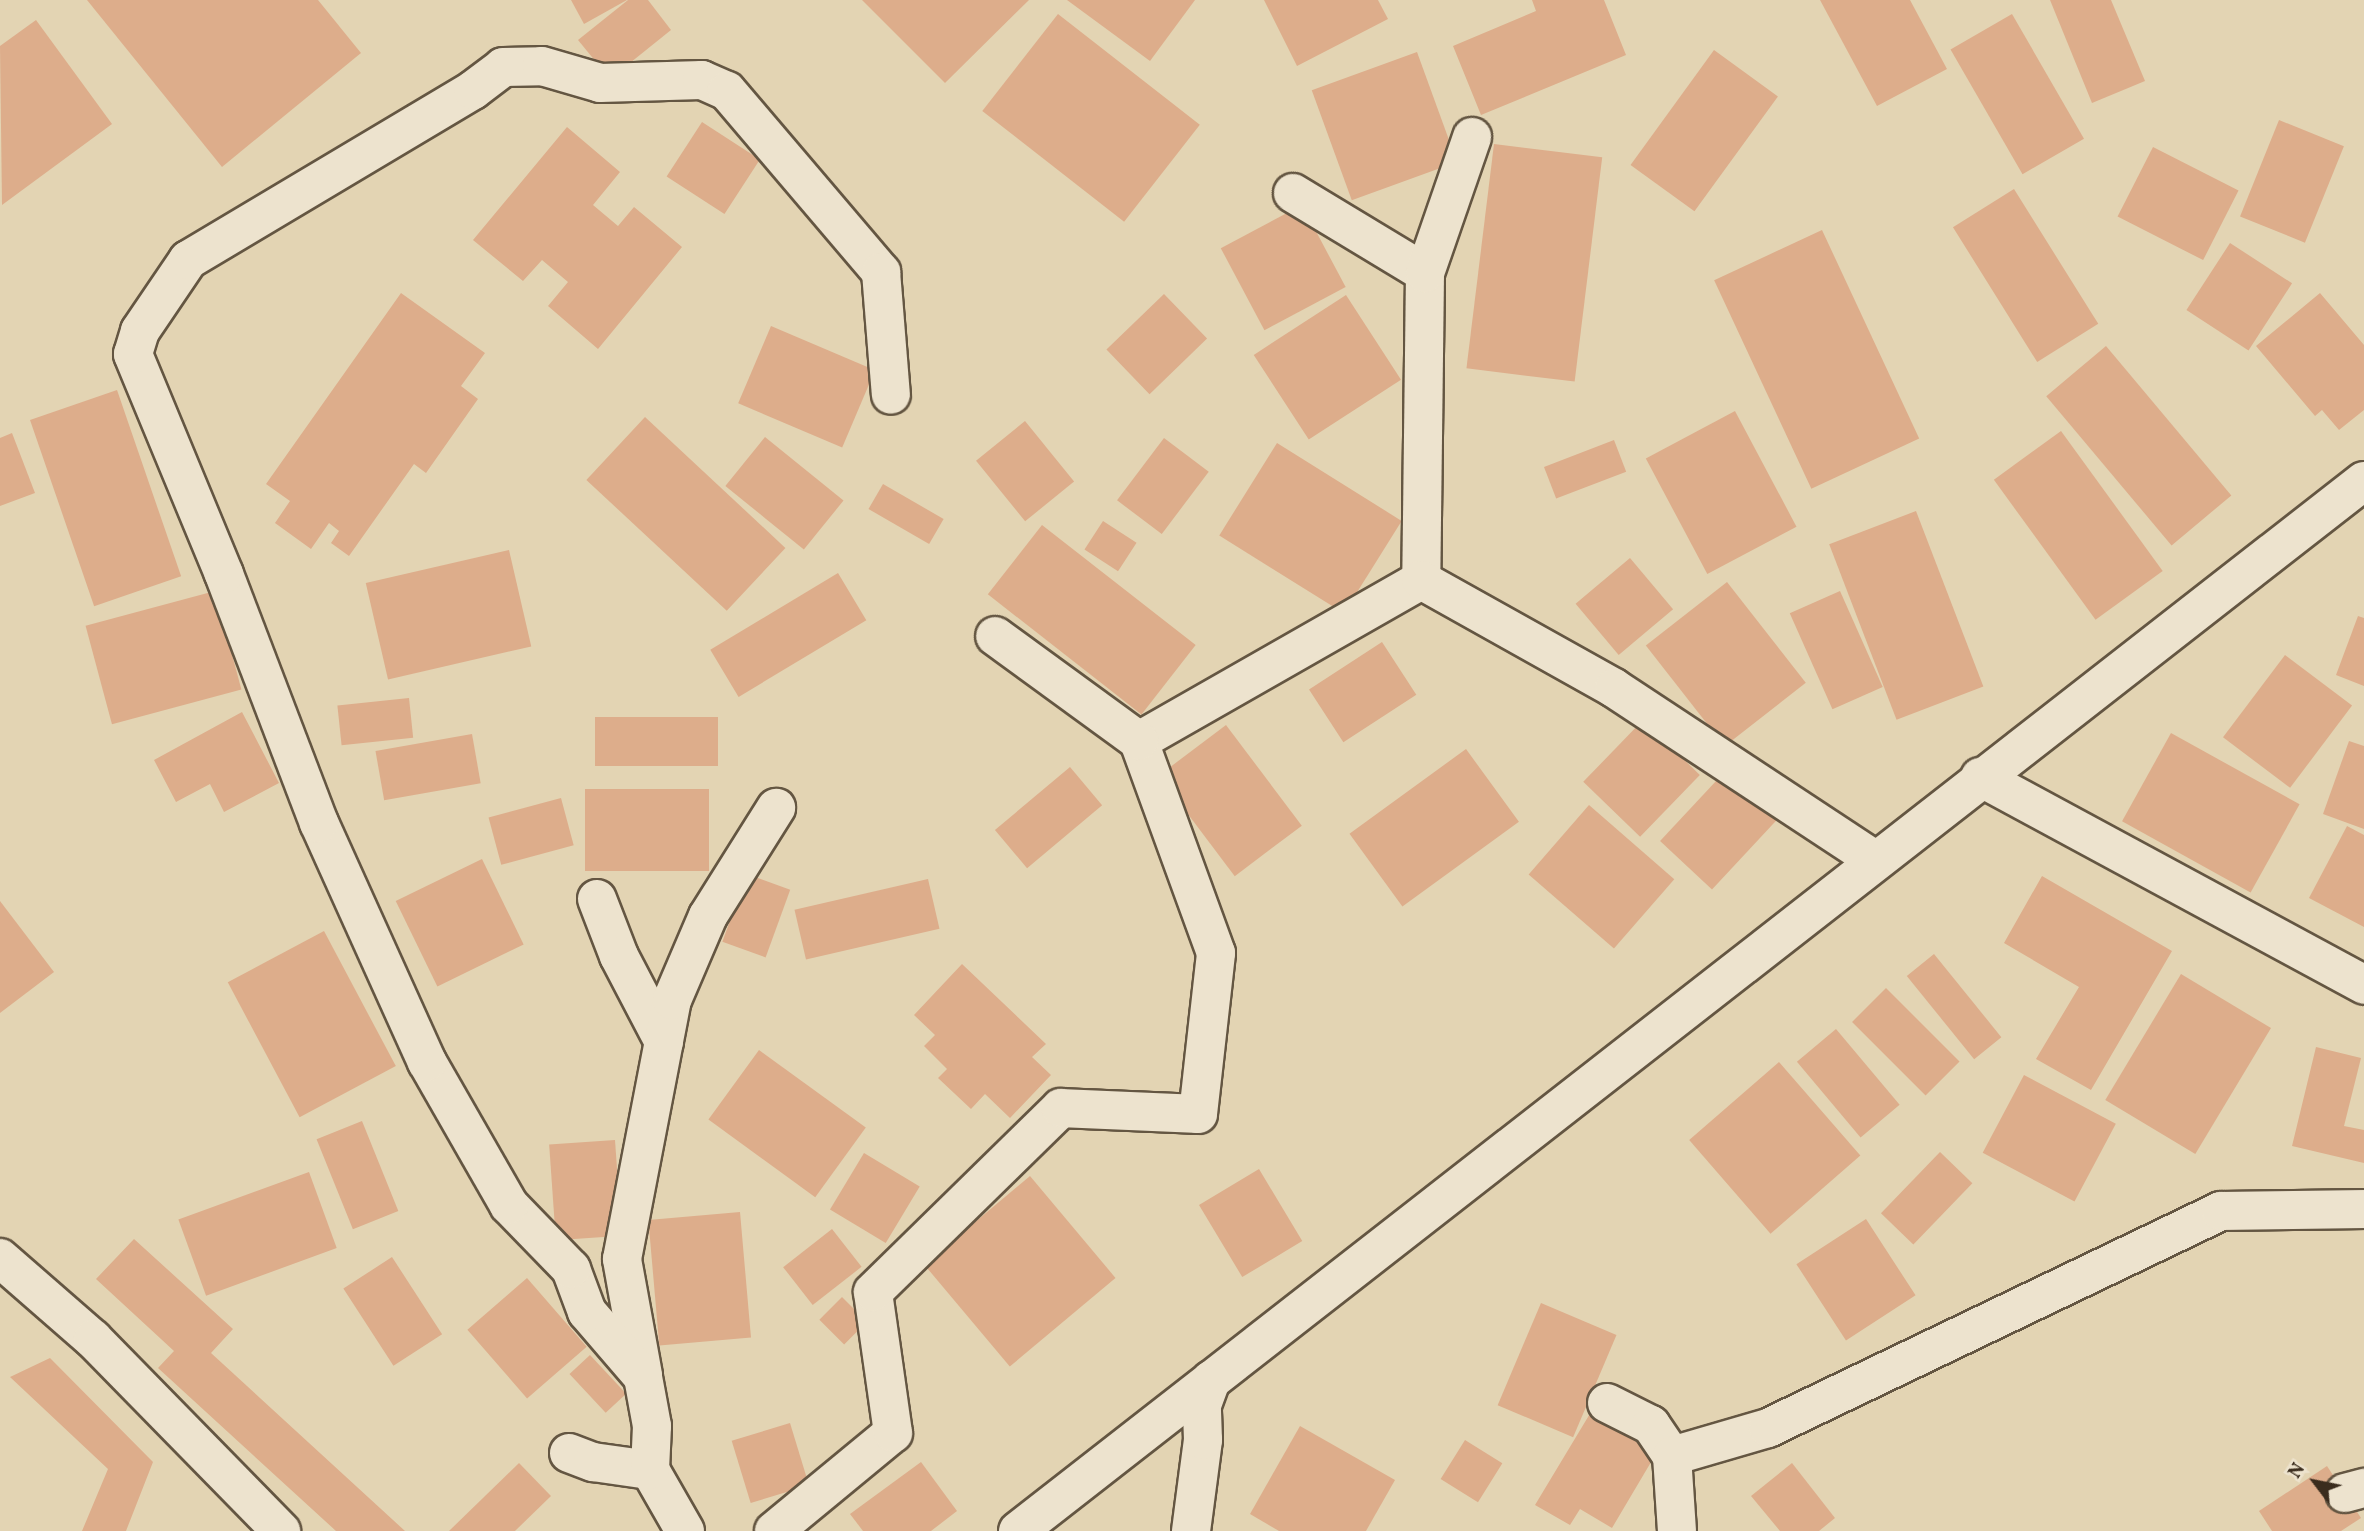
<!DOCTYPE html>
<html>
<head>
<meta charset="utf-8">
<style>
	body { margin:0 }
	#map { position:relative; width:2364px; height:1531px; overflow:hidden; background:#e3d4b3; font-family:Vollkorn,serif }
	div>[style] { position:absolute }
	.building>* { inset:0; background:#ddad8b; transform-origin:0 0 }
	.roads { filter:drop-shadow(2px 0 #645642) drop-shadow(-2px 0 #645642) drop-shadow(0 2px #645642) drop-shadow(0 -2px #645642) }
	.street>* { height:38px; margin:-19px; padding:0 19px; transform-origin:19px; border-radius:19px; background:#ede3ce }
	.secondary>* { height:38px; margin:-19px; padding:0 19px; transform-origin:19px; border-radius:19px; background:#ede3ce }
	span { translate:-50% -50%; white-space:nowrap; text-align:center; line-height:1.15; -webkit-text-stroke:5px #ede3ce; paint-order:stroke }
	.north { position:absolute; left:2280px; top:1447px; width:70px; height:70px; -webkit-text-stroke:5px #ede3ce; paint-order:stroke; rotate:302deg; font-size:19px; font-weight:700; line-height:28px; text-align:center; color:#3a2c1d }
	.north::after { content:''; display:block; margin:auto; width:24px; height:32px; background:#3a2c1d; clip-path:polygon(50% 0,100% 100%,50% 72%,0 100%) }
</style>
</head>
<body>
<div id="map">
	<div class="building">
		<div style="clip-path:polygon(87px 0,318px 0,361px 53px,222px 167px)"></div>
		<div style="clip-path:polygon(571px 0,627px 0,584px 24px)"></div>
		<div style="clip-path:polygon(628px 0,648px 0,671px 30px,610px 79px,578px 40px)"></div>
		<div style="clip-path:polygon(862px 0,1029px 0,945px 83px)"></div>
		<div style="clip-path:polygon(1067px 0,1195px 0,1150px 61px)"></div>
		<div style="clip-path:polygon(1264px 0,1378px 0,1388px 19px,1297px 66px)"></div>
		<div style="clip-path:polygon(1532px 0,1604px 0,1626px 55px,1481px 115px,1453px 46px,1536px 11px)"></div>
		<div style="clip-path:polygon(1820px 0,1910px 0,1947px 69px,1877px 106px)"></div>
		<div style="clip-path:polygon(2050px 0,2111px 0,2145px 81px,2092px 103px)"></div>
		<div style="left:1058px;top:14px;width:180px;height:123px;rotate:38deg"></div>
		<div style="left:2012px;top:14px;width:144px;height:71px;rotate:60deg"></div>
		<div style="clip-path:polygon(36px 20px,112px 124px,2px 205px,0 46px)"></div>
		<div style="left:1714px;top:50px;width:79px;height:142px;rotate:36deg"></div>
		<div style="left:1417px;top:52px;width:117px;height:112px;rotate:70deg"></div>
		<div style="left:2279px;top:120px;width:70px;height:104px;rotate:22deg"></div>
		<div style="left:702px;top:122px;width:69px;height:65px;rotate:33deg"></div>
		<div style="clip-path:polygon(567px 127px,620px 172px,593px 205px,618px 226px,634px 207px,682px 247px,598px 349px,548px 306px,568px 282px,542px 260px,523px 281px,473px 240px)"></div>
		<div style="left:1494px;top:144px;width:109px;height:226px;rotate:7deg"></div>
		<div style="left:2153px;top:147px;width:96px;height:78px;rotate:27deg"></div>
		<div style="left:2014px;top:189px;width:159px;height:72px;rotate:58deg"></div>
		<div style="left:1302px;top:205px;width:93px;height:92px;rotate:62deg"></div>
		<div style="left:1822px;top:230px;width:230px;height:119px;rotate:65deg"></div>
		<div style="left:2230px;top:243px;width:74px;height:80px;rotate:33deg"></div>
		<div style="clip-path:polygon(401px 293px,485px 353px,461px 386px,478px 399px,426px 473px,414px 464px,349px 556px,331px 543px,339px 531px,329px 523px,311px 549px,275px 523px,290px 501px,266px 484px)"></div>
		<div style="clip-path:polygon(2320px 293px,2364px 345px,2364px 410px,2339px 430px,2322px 410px,2315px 416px,2256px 346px)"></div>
		<div style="left:1164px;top:294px;width:62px;height:80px;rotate:46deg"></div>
		<div style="left:1346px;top:295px;width:101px;height:110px;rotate:57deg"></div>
		<div style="left:771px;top:326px;width:113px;height:84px;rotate:23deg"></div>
		<div style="left:2106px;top:346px;width:195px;height:78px;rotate:50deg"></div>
		<div style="left:117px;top:390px;width:197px;height:92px;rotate:71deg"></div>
		<div style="left:1735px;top:411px;width:131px;height:101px;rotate:62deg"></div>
		<div style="left:645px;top:417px;width:192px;height:86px;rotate:43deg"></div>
		<div style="left:1025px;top:421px;width:78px;height:63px;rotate:51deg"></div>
		<div style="left:2061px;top:431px;width:173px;height:83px;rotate:54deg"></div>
		<div style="clip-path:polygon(12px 433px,35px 493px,0 506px,0 438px)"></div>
		<div style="left:765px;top:437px;width:101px;height:63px;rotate:39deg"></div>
		<div style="left:1164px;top:438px;width:56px;height:78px;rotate:37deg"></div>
		<div style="left:1614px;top:440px;width:34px;height:75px;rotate:69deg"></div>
		<div style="left:1277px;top:443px;width:147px;height:109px;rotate:32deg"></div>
		<div style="left:883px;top:484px;width:70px;height:29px;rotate:30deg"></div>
		<div style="left:1916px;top:511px;width:188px;height:93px;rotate:69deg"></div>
		<div style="left:1103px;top:521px;width:40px;height:34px;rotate:33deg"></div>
		<div style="left:1042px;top:525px;width:195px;height:88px;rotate:38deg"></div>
		<div style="left:509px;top:550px;width:99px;height:147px;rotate:77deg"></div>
		<div style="left:1630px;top:558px;width:67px;height:71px;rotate:50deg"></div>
		<div style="left:838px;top:573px;width:55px;height:149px;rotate:59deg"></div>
		<div style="left:1727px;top:582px;width:128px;height:103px;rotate:52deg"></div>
		<div style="left:215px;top:591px;width:102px;height:134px;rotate:75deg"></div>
		<div style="left:1840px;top:591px;width:105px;height:55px;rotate:66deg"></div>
		<div style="clip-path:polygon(2358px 616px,2364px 618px,2364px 686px,2336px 675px)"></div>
		<div style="left:1382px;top:642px;width:63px;height:87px;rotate:57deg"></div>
		<div style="left:2285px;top:655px;width:84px;height:103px;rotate:37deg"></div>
		<div style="left:409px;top:698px;width:40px;height:72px;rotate:84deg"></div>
		<div style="clip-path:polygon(242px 712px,279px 783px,224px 812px,210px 784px,176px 802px,154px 760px)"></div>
		<div style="left:718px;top:717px;width:49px;height:123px;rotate:90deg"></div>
		<div style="left:1643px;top:720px;width:79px;height:86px;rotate:44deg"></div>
		<div style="left:1226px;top:725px;width:126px;height:84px;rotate:53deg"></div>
		<div style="left:2171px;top:733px;width:147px;height:101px;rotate:29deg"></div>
		<div style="left:472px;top:734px;width:50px;height:98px;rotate:80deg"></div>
		<div style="clip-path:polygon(2349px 741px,2364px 746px,2364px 829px,2323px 814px)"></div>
		<div style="left:1466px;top:749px;width:90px;height:144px;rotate:54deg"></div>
		<div style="left:1731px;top:765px;width:71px;height:104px;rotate:43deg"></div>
		<div style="left:1070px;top:767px;width:50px;height:98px;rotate:50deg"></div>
		<div style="left:585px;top:789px;width:124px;height:82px"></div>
		<div style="left:561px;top:798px;width:49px;height:75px;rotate:75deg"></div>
		<div style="left:1589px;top:805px;width:113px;height:92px;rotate:41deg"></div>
		<div style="clip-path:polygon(2347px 826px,2364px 835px,2364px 927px,2309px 898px)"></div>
		<div style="left:482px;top:859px;width:95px;height:96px;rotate:64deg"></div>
		<div style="left:747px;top:874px;width:46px;height:72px;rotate:20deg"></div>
		<div style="clip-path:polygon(2042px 876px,2172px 951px,2091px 1090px,2036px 1059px,2079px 987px,2004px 943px)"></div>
		<div style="left:928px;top:879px;width:51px;height:137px;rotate:77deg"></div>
		<div style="clip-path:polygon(0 901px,54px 972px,0 1013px)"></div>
		<div style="left:324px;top:931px;width:153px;height:109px;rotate:62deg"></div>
		<div style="left:1934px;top:954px;width:107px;height:35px;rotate:51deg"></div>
		<div style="clip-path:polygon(962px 964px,1046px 1044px,1032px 1057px,1051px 1075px,1010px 1118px,985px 1094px,971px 1109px,938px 1078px,947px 1069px,924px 1046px,935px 1035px,914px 1015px)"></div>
		<div style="left:2181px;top:974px;width:105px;height:147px;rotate:31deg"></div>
		<div style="left:1886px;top:988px;width:104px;height:48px;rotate:45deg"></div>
		<div style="left:1836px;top:1029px;width:99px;height:51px;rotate:50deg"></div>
		<div style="clip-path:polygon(2316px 1047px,2361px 1058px,2344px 1126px,2364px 1130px,2364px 1163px,2292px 1146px)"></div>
		<div style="left:759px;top:1050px;width:132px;height:86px;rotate:36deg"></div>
		<div style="left:1779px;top:1062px;width:124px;height:119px;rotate:49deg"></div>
		<div style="left:2024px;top:1075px;width:104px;height:88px;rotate:28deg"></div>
		<div style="left:362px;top:1121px;width:97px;height:49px;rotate:68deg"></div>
		<div style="left:615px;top:1140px;width:96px;height:66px;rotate:86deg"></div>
		<div style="left:1940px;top:1152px;width:45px;height:85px;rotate:44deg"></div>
		<div style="left:864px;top:1153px;width:65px;height:66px;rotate:31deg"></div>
		<div style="left:1259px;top:1169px;width:84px;height:70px;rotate:59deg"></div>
		<div style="left:309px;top:1172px;width:81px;height:139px;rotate:70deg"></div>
		<div style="left:1030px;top:1176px;width:133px;height:138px;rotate:50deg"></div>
		<div style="left:740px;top:1212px;width:126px;height:92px;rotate:85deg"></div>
		<div style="left:1866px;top:1219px;width:91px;height:83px;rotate:57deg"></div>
		<div style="left:832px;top:1229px;width:48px;height:62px;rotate:52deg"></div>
		<div style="clip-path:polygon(134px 1239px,233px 1329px,211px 1353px,405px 1531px,336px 1531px,158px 1368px,174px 1351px,96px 1279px)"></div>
		<div style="left:392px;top:1257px;width:92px;height:58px;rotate:57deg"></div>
		<div style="left:527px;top:1278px;width:91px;height:79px;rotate:49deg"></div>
		<div style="left:842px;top:1297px;width:35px;height:32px;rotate:45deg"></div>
		<div style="left:1541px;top:1303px;width:82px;height:111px;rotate:23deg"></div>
		<div style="left:590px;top:1355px;width:53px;height:28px;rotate:47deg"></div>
		<div style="clip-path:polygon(50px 1358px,153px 1462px,126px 1531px,82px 1531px,108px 1469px,10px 1377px)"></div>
		<div style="clip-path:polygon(1591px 1412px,1657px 1452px,1612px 1528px,1580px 1509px,1570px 1525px,1535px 1505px)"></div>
		<div style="left:790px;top:1423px;width:65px;height:61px;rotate:73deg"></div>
		<div style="clip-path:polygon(1300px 1426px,1395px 1480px,1366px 1531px,1279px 1531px,1250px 1514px)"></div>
		<div style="left:1465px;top:1440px;width:44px;height:46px;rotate:32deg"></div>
		<div style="clip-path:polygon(921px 1462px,957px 1511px,931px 1531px,863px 1531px,850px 1514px)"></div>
		<div style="clip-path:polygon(519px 1463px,551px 1496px,515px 1531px,449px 1531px)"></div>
		<div style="clip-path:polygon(1792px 1463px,1835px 1518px,1819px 1531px,1780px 1531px,1751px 1496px)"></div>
		<div style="clip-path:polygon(2327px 1466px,2361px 1518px,2341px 1531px,2272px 1531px,2259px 1511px)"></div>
	</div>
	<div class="roads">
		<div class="street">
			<div style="left:1293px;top:193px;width:154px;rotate:31.2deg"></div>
			<div style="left:1425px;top:273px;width:307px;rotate:90.7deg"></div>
			<div style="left:1425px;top:273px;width:144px;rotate:-70.9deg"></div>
			<div style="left:1139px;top:741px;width:325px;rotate:-29.7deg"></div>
			<div style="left:1421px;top:580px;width:221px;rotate:29.2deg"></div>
			<div style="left:1614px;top:688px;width:313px;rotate:33.4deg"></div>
			<div style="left:1980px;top:777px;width:437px;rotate:28.4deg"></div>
			<div style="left:597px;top:899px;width:61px;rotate:68.9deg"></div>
			<div style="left:619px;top:956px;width:97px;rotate:62.4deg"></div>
			<div style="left:0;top:1258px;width:123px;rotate:41.1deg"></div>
			<div style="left:93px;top:1339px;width:269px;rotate:45.6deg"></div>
			<div style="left:643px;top:1375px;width:118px;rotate:-100.3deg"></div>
			<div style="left:622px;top:1259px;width:264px;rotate:-79.1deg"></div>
			<div style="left:672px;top:1000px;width:91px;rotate:-66.8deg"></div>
			<div style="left:708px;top:916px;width:128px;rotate:-57.8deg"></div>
			<div style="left:1607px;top:1403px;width:49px;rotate:26.6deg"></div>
			<div style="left:1651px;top:1425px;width:37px;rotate:56deg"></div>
			<div style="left:1672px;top:1456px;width:75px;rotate:86.2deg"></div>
			<div style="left:569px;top:1453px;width:26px;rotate:21deg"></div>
			<div style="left:593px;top:1462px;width:58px;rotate:8deg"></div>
			<div style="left:1672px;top:1456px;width:100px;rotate:-16.3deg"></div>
			<div style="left:1768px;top:1428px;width:502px;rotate:-25.6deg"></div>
			<div style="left:2221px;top:1211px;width:143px;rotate:-0.8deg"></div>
			<div style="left:2345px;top:1493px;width:20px;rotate:-15deg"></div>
			<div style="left:685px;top:1531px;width:70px;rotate:-119.8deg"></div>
			<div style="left:650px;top:1470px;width:44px;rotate:-87.4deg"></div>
			<div style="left:652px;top:1426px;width:50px;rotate:-100.4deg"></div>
			<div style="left:643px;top:1377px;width:86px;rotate:-130.7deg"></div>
			<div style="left:587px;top:1312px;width:46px;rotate:-110.4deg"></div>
			<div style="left:571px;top:1269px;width:89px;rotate:-134.1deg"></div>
			<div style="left:509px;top:1205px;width:165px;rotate:-119.8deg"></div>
			<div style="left:427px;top:1062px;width:262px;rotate:-114.3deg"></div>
			<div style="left:319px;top:823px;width:267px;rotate:-110.9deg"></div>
			<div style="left:224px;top:574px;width:238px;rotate:-112.5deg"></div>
			<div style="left:133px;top:354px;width:24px;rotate:-73deg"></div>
			<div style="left:140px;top:331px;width:86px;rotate:-55.9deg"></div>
			<div style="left:188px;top:260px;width:332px;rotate:-30.8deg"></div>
			<div style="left:473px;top:90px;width:38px;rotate:-37deg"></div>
			<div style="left:503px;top:67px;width:39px;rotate:-1deg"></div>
			<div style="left:542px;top:66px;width:60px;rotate:16.3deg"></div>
			<div style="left:600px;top:83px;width:102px;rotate:-1.7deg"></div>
			<div style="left:702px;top:80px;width:27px;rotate:24deg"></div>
			<div style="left:727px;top:91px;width:238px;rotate:49.6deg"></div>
			<div style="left:881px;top:272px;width:123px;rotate:85.4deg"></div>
			<div style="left:774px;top:1531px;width:154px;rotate:-39.5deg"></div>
			<div style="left:893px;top:1433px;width:142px;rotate:-98.1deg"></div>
			<div style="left:873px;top:1292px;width:263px;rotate:-44.4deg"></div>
			<div style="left:1061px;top:1108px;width:137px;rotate:2.5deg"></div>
			<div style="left:1198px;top:1114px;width:162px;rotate:-83.6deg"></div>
			<div style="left:1216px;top:953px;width:226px;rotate:-110deg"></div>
			<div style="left:1139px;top:741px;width:178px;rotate:-143.9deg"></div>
			<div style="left:1191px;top:1531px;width:92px;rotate:-82.5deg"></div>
			<div style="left:1203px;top:1440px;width:35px;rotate:-92deg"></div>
			<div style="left:1202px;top:1405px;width:27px;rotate:-70deg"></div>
		</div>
		<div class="secondary">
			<div style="left:1018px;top:1531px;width:1707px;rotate:-37.96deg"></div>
		</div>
	</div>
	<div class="north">N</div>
</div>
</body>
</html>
